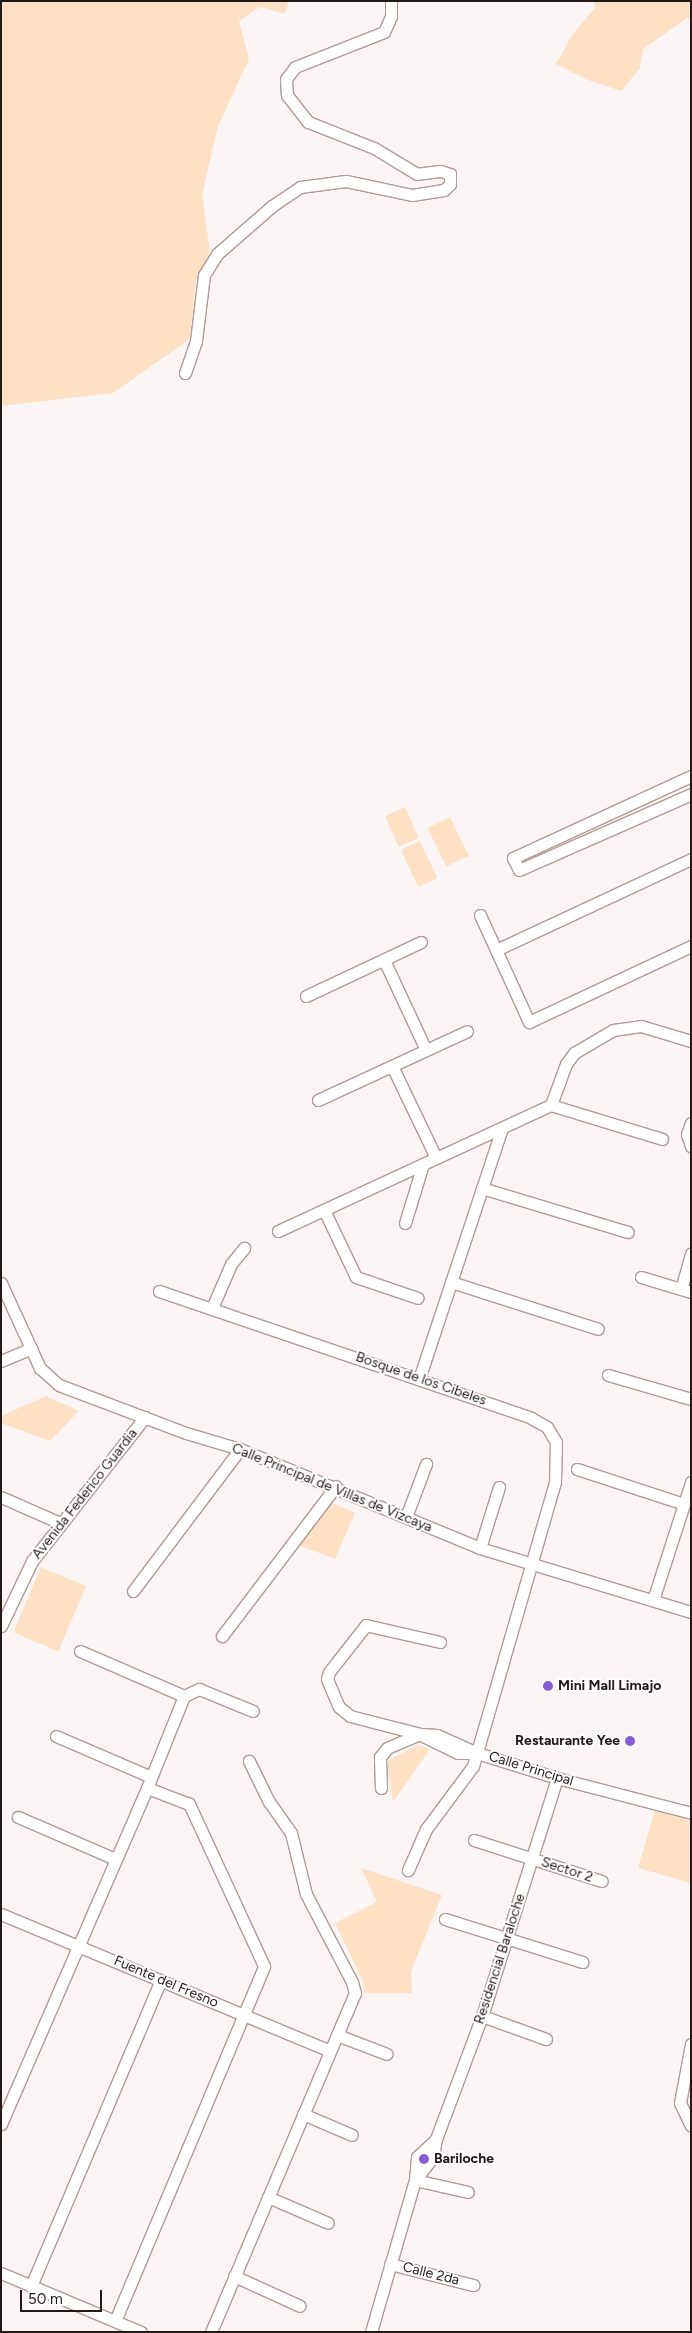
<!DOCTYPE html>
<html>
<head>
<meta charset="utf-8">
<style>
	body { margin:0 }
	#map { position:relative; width:692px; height:2333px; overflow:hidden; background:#fbf6f5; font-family:Figtree,sans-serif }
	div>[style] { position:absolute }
	.green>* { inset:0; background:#fee1c4; transform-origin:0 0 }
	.roads { filter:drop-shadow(1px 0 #b29995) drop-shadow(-1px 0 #b29995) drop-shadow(0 1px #b29995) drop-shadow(0 -1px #b29995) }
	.minor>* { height:11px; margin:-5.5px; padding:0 5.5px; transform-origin:5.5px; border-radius:5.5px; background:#fff }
	.dots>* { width:14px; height:14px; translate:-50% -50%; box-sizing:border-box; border:2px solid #fff; border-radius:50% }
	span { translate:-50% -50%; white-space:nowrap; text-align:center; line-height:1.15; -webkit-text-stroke:4px #fff; paint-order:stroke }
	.street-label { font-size:14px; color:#231a18 }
	.poi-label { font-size:14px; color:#231a18; font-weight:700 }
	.left { translate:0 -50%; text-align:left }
	.right { translate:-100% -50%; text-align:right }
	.frame { position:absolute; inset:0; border:2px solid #231a18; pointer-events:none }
	.scale { position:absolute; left:20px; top:2290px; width:82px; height:22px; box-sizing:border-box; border:2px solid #231a18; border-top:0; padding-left:6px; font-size:15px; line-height:18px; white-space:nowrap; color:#231a18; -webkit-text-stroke:4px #fff; paint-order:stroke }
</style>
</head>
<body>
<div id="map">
	<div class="green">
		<div style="clip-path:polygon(1px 1px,289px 1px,285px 14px,260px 7px,239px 21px,249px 59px,218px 126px,202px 195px,210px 252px,196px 280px,190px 339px,113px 393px,1px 406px)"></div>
		<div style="clip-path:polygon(594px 1px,691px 1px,691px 20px,687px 18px,643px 49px,640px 68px,621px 91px,585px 79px,556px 64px,572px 35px,595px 8px)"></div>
		<div style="left:405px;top:807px;width:34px;height:22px;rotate:66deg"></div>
		<div style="left:450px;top:817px;width:43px;height:25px;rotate:64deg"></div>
		<div style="left:420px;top:841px;width:41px;height:21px;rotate:65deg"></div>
		<div style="clip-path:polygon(46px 1396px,79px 1411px,50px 1441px,1px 1423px,1px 1416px)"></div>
		<div style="clip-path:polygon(332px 1503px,355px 1513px,335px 1559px,298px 1545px)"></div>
		<div style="left:41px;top:1567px;width:49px;height:71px;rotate:23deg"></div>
		<div style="clip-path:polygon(418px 1745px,428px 1748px,428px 1752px,393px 1802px,387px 1761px)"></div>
		<div style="clip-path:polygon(655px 1810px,691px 1821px,691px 1883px,638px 1868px)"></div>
		<div style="clip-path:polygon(361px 1868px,442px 1895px,411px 1972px,412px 1993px,364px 1993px,363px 1982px,335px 1923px,377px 1902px)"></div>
	</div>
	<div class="roads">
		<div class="minor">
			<div style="left:185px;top:373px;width:34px;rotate:-71deg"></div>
			<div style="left:196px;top:341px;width:66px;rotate:-83.1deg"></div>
			<div style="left:204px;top:275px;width:25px;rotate:-58deg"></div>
			<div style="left:217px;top:254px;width:73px;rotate:-41.1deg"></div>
			<div style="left:272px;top:206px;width:34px;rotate:-34deg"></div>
			<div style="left:300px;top:187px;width:46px;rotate:-7.4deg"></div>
			<div style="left:346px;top:181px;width:67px;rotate:12deg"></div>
			<div style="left:412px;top:195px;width:32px;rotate:-9deg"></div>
			<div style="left:444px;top:190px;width:8px;rotate:-45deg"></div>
			<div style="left:450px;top:184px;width:10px;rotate:-90deg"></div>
			<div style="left:450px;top:174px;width:10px;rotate:-163deg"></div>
			<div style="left:440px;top:171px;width:23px;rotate:173deg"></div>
			<div style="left:417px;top:174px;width:50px;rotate:-148.8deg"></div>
			<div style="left:374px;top:148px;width:71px;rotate:-158.5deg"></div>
			<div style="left:308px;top:122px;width:34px;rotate:-128deg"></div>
			<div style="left:287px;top:95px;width:16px;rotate:-94deg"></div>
			<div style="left:286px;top:79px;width:15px;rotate:-53deg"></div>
			<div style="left:295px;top:67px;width:96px;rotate:-21.5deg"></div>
			<div style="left:384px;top:32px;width:17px;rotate:-66deg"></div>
			<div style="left:391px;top:16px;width:15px;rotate:-90deg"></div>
			<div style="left:691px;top:776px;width:196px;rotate:155.3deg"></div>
			<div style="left:513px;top:858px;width:13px;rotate:63deg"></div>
			<div style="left:519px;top:870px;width:188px;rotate:-23.8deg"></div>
			<div style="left:480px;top:915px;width:118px;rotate:65.4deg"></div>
			<div style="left:529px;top:1022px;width:179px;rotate:-25.1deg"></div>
			<div style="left:496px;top:950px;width:215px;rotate:-25deg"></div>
			<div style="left:384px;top:960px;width:99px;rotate:65deg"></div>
			<div style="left:306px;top:996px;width:127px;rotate:-25.2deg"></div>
			<div style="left:392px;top:1066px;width:102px;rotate:64.4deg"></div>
			<div style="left:318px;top:1100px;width:164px;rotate:-24.8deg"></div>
			<div style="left:551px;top:1105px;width:44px;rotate:-69.9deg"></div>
			<div style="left:566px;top:1064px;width:14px;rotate:-54deg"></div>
			<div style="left:574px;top:1053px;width:45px;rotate:-30.5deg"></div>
			<div style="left:613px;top:1030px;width:28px;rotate:-8deg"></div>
			<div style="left:641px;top:1026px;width:52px;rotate:16.7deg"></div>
			<div style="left:691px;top:1123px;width:12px;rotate:110deg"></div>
			<div style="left:687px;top:1134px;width:13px;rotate:72deg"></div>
			<div style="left:482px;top:1188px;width:152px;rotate:16.8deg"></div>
			<div style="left:324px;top:1210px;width:74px;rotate:64.5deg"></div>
			<div style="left:356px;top:1277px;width:65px;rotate:18.7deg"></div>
			<div style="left:405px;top:1223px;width:62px;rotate:-73deg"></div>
			<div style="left:278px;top:1231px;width:301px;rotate:-24.8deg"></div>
			<div style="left:551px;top:1105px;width:116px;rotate:17deg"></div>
			<div style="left:641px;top:1277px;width:52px;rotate:16.7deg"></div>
			<div style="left:451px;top:1282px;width:154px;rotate:17.7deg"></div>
			<div style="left:1px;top:1283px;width:94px;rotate:65.4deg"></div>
			<div style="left:40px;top:1368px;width:25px;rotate:42deg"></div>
			<div style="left:59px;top:1385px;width:136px;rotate:20.7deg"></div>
			<div style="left:186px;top:1433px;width:56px;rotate:16.5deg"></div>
			<div style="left:240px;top:1449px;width:260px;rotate:22.4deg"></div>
			<div style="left:480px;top:1548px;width:220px;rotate:16.9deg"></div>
			<div style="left:681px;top:1289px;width:37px;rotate:-74deg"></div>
			<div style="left:159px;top:1291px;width:393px;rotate:18.8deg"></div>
			<div style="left:531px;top:1418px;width:18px;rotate:29deg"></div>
			<div style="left:547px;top:1427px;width:17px;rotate:59deg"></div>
			<div style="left:556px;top:1442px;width:40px;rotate:91.4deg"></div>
			<div style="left:555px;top:1482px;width:296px;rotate:106.1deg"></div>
			<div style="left:473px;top:1766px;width:79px;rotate:126.7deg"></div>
			<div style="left:426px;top:1829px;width:45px;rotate:113.7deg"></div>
			<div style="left:212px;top:1308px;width:48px;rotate:-66.6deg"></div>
			<div style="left:231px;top:1264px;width:21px;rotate:-51deg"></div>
			<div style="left:1px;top:1361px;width:33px;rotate:-23deg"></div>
			<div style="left:608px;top:1375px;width:86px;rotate:16.1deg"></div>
			<div style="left:419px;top:1379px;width:264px;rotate:-71.7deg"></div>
			<div style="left:577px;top:1469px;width:113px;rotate:18.1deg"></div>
			<div style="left:1px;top:1497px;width:64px;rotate:23.8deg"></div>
			<div style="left:406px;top:1517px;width:57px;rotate:-69.3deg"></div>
			<div style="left:480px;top:1548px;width:64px;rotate:-72.7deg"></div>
			<div style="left:133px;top:1591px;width:178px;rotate:-53deg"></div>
			<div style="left:653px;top:1600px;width:124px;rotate:-72.1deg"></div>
			<div style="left:1px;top:1626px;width:72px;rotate:-64.5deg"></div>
			<div style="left:32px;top:1561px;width:183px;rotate:-51.9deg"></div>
			<div style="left:222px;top:1636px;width:188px;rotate:-52.8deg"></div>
			<div style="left:440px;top:1642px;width:76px;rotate:-167.1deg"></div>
			<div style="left:366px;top:1625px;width:60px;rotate:128.2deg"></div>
			<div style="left:329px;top:1672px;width:7px;rotate:106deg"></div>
			<div style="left:327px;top:1679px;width:30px;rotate:67deg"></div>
			<div style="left:339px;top:1707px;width:14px;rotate:39deg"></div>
			<div style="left:350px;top:1716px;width:72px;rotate:14.4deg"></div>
			<div style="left:420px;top:1734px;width:17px;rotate:3deg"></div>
			<div style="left:437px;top:1735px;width:44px;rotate:24.2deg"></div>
			<div style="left:477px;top:1753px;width:84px;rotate:17.4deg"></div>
			<div style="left:557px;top:1778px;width:138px;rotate:14.6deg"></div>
			<div style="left:80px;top:1651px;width:113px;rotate:23.4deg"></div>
			<div style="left:56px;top:1736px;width:103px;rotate:23.3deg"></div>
			<div style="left:423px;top:1736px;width:39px;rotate:26deg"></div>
			<div style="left:458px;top:1753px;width:19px"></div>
			<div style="left:381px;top:1788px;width:31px;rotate:-92deg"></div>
			<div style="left:380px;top:1757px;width:11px;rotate:-52deg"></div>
			<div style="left:387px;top:1748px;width:36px;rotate:-23deg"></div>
			<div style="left:18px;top:1817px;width:106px;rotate:23.4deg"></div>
			<div style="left:474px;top:1840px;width:134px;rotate:17.8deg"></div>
			<div style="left:1px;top:1914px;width:356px;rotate:22.6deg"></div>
			<div style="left:445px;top:1919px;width:144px;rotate:17.4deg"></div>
			<div style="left:482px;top:2016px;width:68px;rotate:19.8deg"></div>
			<div style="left:337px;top:2035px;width:53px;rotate:20.8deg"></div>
			<div style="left:691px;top:2044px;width:60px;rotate:100.6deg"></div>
			<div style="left:680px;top:2103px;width:25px;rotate:64deg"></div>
			<div style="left:303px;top:2114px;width:53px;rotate:23.2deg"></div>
			<div style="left:1px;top:2124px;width:366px;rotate:-66.5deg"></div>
			<div style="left:147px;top:1788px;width:99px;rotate:-68.1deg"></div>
			<div style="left:184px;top:1696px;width:17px;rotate:-25deg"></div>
			<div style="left:199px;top:1689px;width:58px;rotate:22.2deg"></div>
			<div style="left:415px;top:2180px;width:29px;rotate:-52deg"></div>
			<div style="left:433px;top:2157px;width:18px;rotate:-81deg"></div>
			<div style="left:436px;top:2139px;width:131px;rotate:-69.5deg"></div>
			<div style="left:482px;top:2016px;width:250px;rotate:-72.5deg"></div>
			<div style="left:415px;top:2180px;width:54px;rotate:12.8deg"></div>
			<div style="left:268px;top:2197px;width:65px;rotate:23.4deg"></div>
			<div style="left:390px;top:2264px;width:86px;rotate:14.2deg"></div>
			<div style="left:1px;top:2273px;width:152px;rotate:22.9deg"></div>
			<div style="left:234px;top:2276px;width:72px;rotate:24.4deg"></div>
			<div style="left:31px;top:2286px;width:332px;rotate:-67deg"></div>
			<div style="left:115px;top:2321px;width:385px;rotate:-67.2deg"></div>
			<div style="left:264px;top:1966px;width:179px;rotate:-114.8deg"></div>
			<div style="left:189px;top:1804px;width:45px;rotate:-159.1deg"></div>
			<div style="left:211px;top:2332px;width:368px;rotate:-67deg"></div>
			<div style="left:355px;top:1993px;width:11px;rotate:-105deg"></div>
			<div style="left:352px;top:1982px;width:99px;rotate:-117.6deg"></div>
			<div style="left:306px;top:1894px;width:63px;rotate:-103.8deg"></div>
			<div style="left:291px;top:1833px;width:38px;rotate:-125deg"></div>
			<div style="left:269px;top:1802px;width:46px;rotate:-116deg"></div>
			<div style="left:371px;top:2332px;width:158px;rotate:-73.9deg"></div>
			<div style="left:415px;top:2180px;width:23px;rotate:-85deg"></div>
			<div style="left:417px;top:2157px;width:26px;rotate:-43deg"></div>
		</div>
	</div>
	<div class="dots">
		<div style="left:548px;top:1686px;background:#895bd5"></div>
		<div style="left:630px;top:1741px;background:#895bd5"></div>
		<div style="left:424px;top:2159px;background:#895bd5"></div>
	</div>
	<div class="street-label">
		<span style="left:421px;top:1379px;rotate:19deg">Bosque de los Cibeles</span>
		<span style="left:332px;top:1488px;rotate:22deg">Calle Principal de Villas de Vizcaya</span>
		<span style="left:85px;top:1494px;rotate:-52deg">Avenida Federico Guardia</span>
		<span style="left:531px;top:1769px;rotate:17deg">Calle Principal</span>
		<span style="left:567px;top:1870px;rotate:18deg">Sector 2</span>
		<span style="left:500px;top:1959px;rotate:-72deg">Residencial Baraloche</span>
		<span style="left:166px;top:1982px;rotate:23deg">Fuente del Fresno</span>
		<span style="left:431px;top:2274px;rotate:14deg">Calle 2da</span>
	</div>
	<div class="poi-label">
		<span class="left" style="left:558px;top:1686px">Mini Mall Limajo</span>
		<span class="right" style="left:620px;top:1741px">Restaurante Yee</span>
		<span class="left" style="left:434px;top:2159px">Bariloche</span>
	</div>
	<div class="frame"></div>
	<div class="scale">50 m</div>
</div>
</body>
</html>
